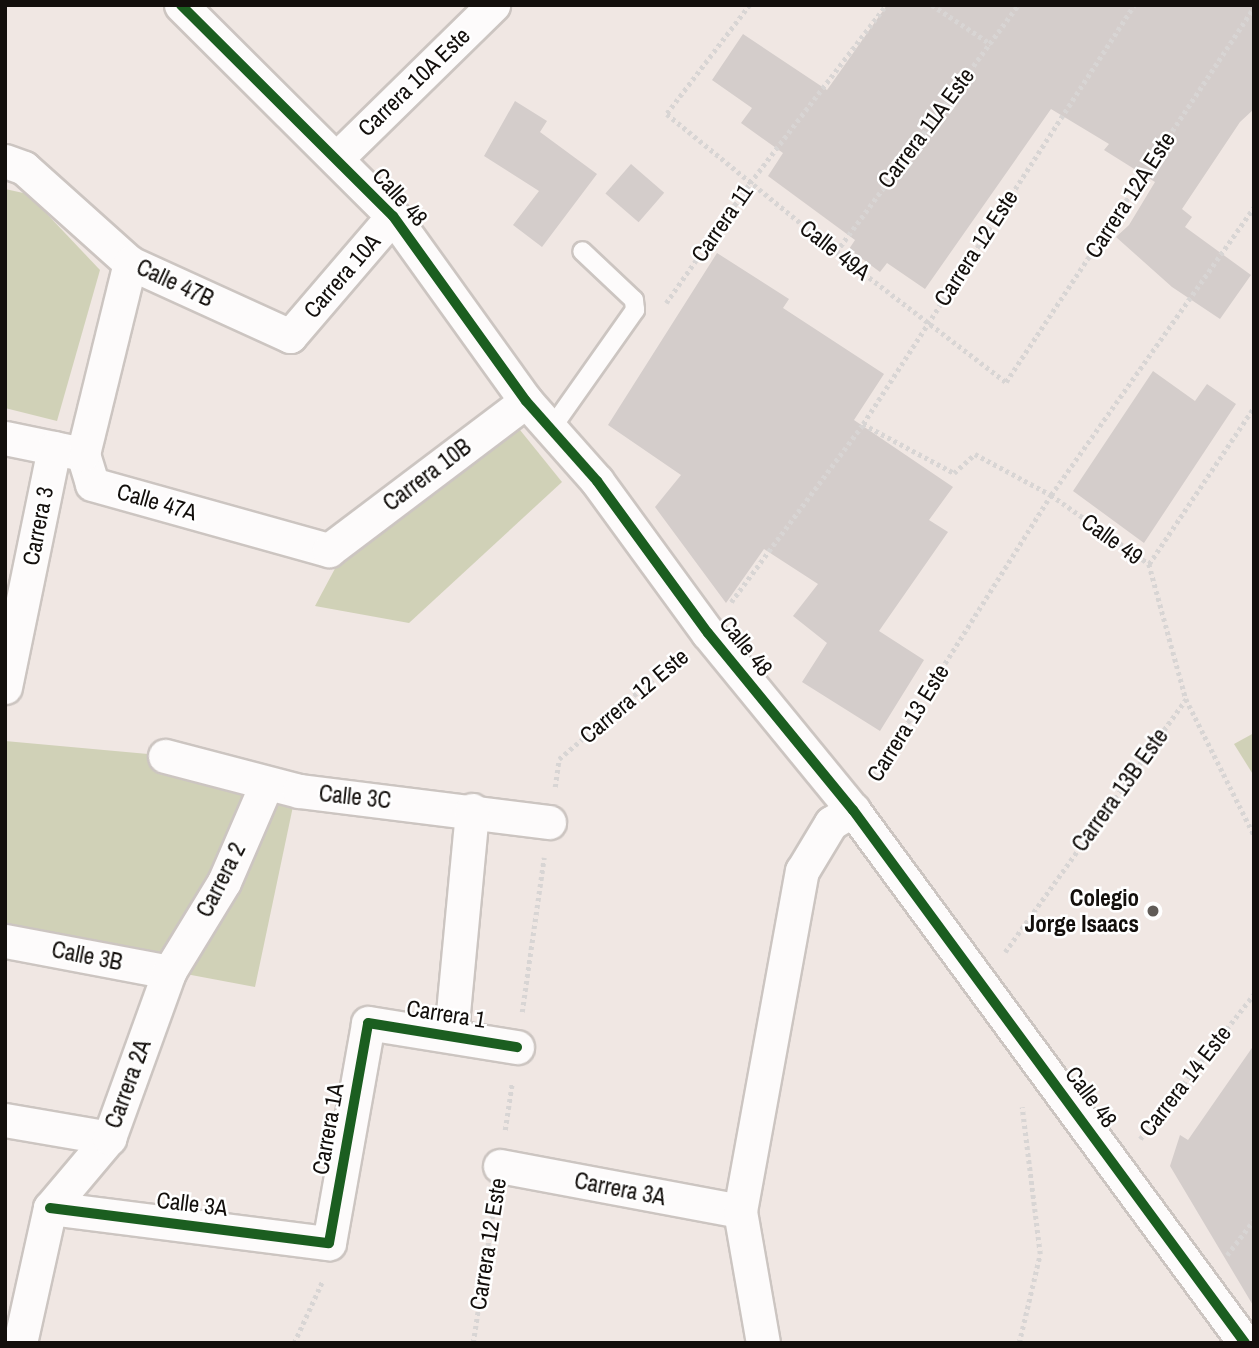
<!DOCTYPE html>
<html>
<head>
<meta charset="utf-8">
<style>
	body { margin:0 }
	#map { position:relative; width:1259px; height:1348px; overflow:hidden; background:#f0e7e3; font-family:"Archivo Narrow",sans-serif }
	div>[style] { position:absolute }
	.green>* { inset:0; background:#d0d1b7 }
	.building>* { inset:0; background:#d4cdcb; transform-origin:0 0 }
	.path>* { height:4.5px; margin-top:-2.25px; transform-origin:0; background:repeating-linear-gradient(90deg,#d8d5d4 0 3.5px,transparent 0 7px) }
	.roads { filter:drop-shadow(2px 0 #ccc5c1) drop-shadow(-2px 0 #ccc5c1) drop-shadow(0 2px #ccc5c1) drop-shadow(0 -2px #ccc5c1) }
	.service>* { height:18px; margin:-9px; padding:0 9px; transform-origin:9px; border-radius:9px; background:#fdfbfb }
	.minor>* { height:33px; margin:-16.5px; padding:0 16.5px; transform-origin:16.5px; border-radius:16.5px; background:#fdfbfb }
	.cycleway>* { height:10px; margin:-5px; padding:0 5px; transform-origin:5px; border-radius:5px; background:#1b5e20 }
	.dots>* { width:19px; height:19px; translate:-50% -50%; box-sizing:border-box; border:4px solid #fff; border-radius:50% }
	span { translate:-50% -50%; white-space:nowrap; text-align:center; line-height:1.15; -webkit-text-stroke:5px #fff; paint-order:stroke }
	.street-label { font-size:23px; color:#130f0c }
	.poi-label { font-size:23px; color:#130f0c; font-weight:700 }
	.right { translate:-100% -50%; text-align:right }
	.frame { position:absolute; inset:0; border:7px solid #130f0c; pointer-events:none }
</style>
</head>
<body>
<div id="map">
	<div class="green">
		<div style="clip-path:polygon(5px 189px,28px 194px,100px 270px,57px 421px,5px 408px)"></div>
		<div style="clip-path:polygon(516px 425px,562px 482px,409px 623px,315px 606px,339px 561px)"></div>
		<div style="clip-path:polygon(1254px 733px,1254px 776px,1234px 744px)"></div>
		<div style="clip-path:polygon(5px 741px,159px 755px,296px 792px,255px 987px,5px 940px)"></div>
	</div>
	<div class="building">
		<div style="clip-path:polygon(887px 5px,1254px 5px,1254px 109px,1240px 122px,1182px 209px,1192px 217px,1185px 227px,1251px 275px,1220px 319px,1172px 287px,1116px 237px,1129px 225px,1155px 182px,1104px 150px,1109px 144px,1051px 109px,925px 289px,887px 263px,880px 272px,849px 249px,855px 240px,768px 176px,783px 153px,741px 123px,752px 108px,712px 80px,743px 34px,827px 90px)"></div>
		<div style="clip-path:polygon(515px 101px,547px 121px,540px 132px,597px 174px,542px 247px,513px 225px,539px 191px,484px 156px)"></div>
		<div style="left:631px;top:164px;width:44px;height:39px;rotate:41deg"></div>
		<div style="clip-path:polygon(717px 253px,789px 299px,783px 308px,884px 374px,854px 420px,953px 487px,929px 520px,948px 532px,879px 631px,924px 660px,880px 731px,802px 682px,827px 643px,793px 616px,818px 584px,764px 549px,726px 603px,655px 507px,681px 475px,608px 425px)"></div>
		<div style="clip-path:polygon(1153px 371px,1195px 401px,1207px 384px,1236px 404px,1144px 543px,1073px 491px)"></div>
		<div style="clip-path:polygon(1254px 1045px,1254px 1307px,1170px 1166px,1180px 1135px,1188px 1140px)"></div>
	</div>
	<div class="path">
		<div style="left:750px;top:5px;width:137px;rotate:127.3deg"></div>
		<div style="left:667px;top:114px;width:218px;rotate:39.2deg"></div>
		<div style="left:836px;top:252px;width:214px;rotate:37.4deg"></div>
		<div style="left:1006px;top:382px;width:450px;rotate:-56.5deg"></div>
		<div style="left:932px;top:5px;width:71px;rotate:33.5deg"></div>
		<div style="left:836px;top:252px;width:307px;rotate:-53.6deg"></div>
		<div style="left:666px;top:303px;width:146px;rotate:-55deg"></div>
		<div style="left:750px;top:183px;width:224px;rotate:-52.6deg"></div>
		<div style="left:863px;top:424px;width:103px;rotate:28.3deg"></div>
		<div style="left:954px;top:473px;width:28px;rotate:-42deg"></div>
		<div style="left:975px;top:454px;width:86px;rotate:28.3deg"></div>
		<div style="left:1051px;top:495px;width:120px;rotate:35.1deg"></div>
		<div style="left:1149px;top:564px;width:140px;rotate:74.7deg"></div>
		<div style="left:1186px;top:699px;width:152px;rotate:63.4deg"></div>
		<div style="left:1149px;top:564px;width:189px;rotate:-56.2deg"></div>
		<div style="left:731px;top:602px;width:222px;rotate:-53.4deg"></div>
		<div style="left:863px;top:424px;width:499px;rotate:-57.1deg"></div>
		<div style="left:874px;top:776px;width:332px;rotate:-57.8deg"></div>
		<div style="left:1051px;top:495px;width:352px;rotate:-54.8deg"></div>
		<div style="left:555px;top:787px;width:28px;rotate:-82deg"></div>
		<div style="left:559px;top:759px;width:159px;rotate:-40.4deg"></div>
		<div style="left:1005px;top:952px;width:311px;rotate:-54.4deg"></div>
		<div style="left:522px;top:1012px;width:156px;rotate:-81.9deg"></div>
		<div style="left:505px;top:1130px;width:48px;rotate:-81.5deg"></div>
		<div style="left:1140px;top:1139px;width:184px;rotate:-51.8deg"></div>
		<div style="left:1227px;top:1255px;width:44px;rotate:-52.4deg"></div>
		<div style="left:294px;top:1343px;width:69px;rotate:-65.3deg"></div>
		<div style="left:473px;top:1343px;width:141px;rotate:-81.4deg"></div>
		<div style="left:1019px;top:1343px;width:91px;rotate:-76.7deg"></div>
		<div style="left:1040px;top:1254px;width:148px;rotate:-97deg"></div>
	</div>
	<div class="roads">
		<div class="service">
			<div style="left:551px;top:429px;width:146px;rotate:-54.8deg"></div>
			<div style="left:635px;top:310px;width:10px;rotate:-96deg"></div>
			<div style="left:634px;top:300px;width:71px;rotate:-136.7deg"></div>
		</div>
		<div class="minor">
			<div style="left:181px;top:5px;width:299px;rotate:44.9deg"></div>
			<div style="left:393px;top:216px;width:228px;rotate:54.3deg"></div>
			<div style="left:526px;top:401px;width:107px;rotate:48.4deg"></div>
			<div style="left:597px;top:481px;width:188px;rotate:53.9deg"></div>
			<div style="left:708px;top:633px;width:229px;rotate:50.7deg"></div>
			<div style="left:853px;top:810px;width:662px;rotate:53.67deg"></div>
			<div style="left:336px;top:159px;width:220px;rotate:-44.4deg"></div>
			<div style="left:5px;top:161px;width:20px;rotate:20deg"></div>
			<div style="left:24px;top:168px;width:142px;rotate:41.9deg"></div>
			<div style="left:130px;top:263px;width:176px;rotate:24.5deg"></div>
			<div style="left:290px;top:336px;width:158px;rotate:-49.4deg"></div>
			<div style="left:5px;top:438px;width:80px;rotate:11.6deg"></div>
			<div style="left:83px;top:454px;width:31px;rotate:73deg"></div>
			<div style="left:92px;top:484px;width:246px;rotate:15.6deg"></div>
			<div style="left:329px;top:550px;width:247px;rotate:-37.1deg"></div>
			<div style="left:83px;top:454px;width:197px;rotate:-76.2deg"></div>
			<div style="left:5px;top:687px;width:244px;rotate:-78.4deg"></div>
			<div style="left:165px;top:756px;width:138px;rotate:14.6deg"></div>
			<div style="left:299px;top:791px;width:252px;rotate:7.1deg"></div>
			<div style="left:5px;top:941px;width:167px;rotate:10.7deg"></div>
			<div style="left:451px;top:1034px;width:225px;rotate:-84.6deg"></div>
			<div style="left:5px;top:1120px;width:106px;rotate:9.8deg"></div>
			<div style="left:500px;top:1166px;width:244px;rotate:10.6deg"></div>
			<div style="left:50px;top:1208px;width:281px;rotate:7.2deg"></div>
			<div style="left:329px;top:1243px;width:223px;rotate:-79.9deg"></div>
			<div style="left:368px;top:1023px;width:151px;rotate:9.2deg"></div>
			<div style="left:20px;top:1343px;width:138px;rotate:-77.5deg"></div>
			<div style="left:50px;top:1208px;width:92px;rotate:-49.9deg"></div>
			<div style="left:109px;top:1138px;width:177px;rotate:-70.1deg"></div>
			<div style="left:169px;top:972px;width:105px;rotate:-58.6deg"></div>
			<div style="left:224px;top:882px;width:106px;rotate:-66.6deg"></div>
			<div style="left:763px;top:1343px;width:134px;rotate:-99.9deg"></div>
			<div style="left:740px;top:1211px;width:346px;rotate:-79.7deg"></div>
			<div style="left:802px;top:871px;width:56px;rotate:-58.9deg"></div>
			<div style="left:831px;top:823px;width:26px;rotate:-31deg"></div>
		</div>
	</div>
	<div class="cycleway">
		<div style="left:181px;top:5px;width:299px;rotate:44.9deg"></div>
		<div style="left:393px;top:216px;width:228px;rotate:54.3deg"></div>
		<div style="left:526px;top:401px;width:107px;rotate:48.4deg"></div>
		<div style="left:597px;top:481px;width:188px;rotate:53.9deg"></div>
		<div style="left:708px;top:633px;width:229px;rotate:50.7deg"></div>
		<div style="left:853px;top:810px;width:662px;rotate:53.67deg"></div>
		<div style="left:50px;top:1208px;width:281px;rotate:7.2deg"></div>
		<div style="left:329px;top:1243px;width:223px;rotate:-79.9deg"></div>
		<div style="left:368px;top:1023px;width:151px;rotate:9.2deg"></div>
	</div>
	<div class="dots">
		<div style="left:1153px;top:911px;background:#605b57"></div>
	</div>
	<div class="street-label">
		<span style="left:414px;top:82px;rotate:-44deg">Carrera 10A Este</span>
		<span style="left:926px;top:128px;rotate:-53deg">Carrera 11A Este</span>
		<span style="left:1130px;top:195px;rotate:-57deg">Carrera 12A Este</span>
		<span style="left:400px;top:197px;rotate:48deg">Calle 48</span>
		<span style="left:722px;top:223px;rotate:-55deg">Carrera 11</span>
		<span style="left:976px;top:248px;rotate:-57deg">Carrera 12 Este</span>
		<span style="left:835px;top:250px;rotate:38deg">Calle 49A</span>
		<span style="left:342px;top:276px;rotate:-49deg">Carrera 10A</span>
		<span style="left:175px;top:283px;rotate:25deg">Calle 47B</span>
		<span style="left:427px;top:475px;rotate:-37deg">Carrera 10B</span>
		<span style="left:157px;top:502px;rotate:16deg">Calle 47A</span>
		<span style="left:38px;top:526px;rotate:-79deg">Carrera 3</span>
		<span style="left:1112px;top:539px;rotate:36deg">Calle 49</span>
		<span style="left:746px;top:646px;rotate:51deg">Calle 48</span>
		<span style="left:634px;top:696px;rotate:-40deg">Carrera 12 Este</span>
		<span style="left:908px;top:723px;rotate:-58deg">Carrera 13 Este</span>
		<span style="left:1120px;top:790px;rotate:-54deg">Carrera 13B Este</span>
		<span style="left:355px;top:797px;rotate:6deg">Calle 3C</span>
		<span style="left:221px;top:880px;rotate:-63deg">Carrera 2</span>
		<span style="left:87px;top:956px;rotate:11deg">Calle 3B</span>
		<span style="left:446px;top:1014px;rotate:9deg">Carrera 1</span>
		<span style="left:1185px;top:1081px;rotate:-52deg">Carrera 14 Este</span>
		<span style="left:128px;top:1084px;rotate:-70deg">Carrera 2A</span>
		<span style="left:1091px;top:1097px;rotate:53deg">Calle 48</span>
		<span style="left:328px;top:1129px;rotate:-80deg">Carrera 1A</span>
		<span style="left:620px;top:1189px;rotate:11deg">Carrera 3A</span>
		<span style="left:192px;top:1204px;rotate:7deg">Calle 3A</span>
		<span style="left:488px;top:1244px;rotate:-81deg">Carrera 12 Este</span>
	</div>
	<div class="poi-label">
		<span class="right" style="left:1139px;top:911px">Colegio<br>Jorge Isaacs</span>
	</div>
	<div class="frame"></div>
</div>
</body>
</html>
